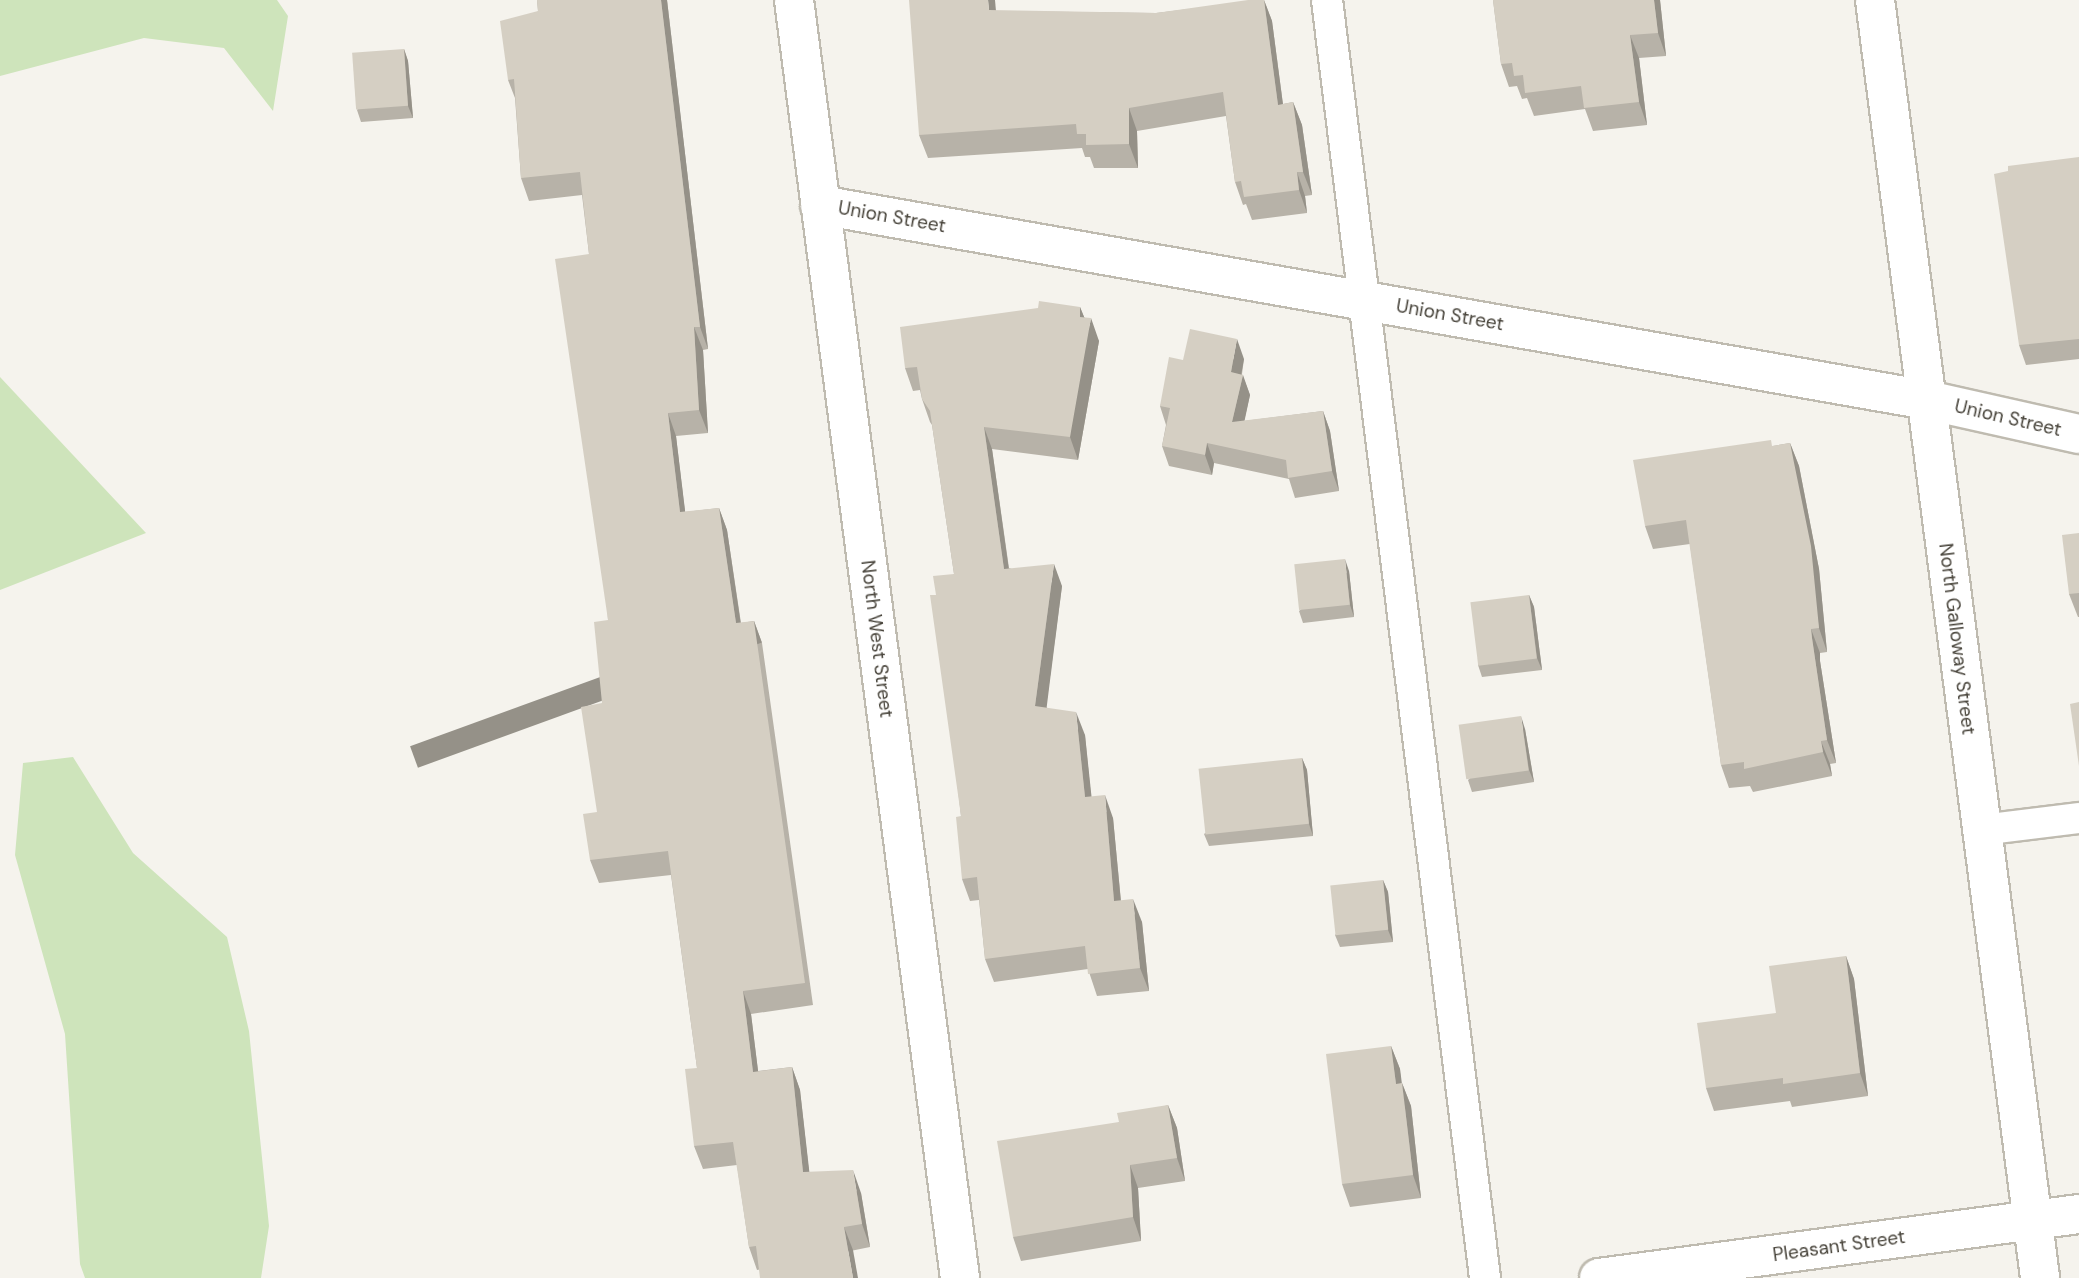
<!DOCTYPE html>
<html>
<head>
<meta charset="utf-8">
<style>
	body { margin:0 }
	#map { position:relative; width:2079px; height:1278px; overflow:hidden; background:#f5f3ed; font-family:"DM Sans",sans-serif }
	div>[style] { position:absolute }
	.green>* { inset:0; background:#cee4bb }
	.roads { filter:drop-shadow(2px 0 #bfbbb0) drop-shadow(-2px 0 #bfbbb0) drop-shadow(0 2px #bfbbb0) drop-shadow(0 -2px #bfbbb0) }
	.lane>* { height:30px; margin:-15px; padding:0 15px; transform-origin:15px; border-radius:15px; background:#fff }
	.street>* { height:38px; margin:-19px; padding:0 19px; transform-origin:19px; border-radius:19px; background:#fff }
	.wall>* { inset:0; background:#b7b2a8 }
	.shaded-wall>* { inset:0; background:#959188; transform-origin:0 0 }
	.building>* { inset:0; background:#d5cfc3; transform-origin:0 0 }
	span { translate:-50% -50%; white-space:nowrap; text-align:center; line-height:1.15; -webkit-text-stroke:7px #fff; paint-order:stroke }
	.street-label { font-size:19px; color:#48443b }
</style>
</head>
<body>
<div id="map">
	<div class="green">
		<div style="clip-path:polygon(0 0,277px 0,288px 16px,273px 111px,224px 48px,144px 38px,0 76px)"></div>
		<div style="clip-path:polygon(0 377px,146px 533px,0 590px)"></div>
		<div style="clip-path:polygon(73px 757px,133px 853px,227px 937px,249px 1031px,269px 1226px,261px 1278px,85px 1278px,80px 1264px,65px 1034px,15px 855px,23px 763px)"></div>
	</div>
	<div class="roads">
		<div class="lane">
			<div style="left:1327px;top:0;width:1288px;rotate:82.95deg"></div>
			<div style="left:1981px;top:830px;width:99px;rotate:-7deg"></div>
		</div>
		<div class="street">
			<div style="left:794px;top:0;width:1289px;rotate:82.6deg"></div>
			<div style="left:1875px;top:0;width:1289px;rotate:82.64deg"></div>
			<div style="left:820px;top:205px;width:1124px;rotate:9.99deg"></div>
			<div style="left:1927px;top:400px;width:156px;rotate:12.6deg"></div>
			<div style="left:1599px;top:1278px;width:484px;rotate:-7.6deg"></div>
		</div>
	</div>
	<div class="wall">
		<div style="clip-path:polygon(537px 0,667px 0,708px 349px,703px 350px,708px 433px,676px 436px,685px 512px,719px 508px,727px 530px,741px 623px,754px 621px,762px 643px,813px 1005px,751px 1014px,758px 1071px,792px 1067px,800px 1090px,809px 1172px,861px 1193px,870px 1247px,757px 1270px,749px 1247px,737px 1165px,703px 1169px,694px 1146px,697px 1068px,671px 875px,599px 883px,590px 860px,597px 812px,602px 703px,608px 620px,589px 254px,582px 195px,529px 201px,521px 178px,515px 98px,508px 80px,538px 11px)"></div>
		<div style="clip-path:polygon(1264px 0,1272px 21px,1283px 104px,1293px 102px,1302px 125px,1312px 195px,1305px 196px,1307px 213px,1252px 220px,1246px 204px,1243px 205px,1235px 182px,1226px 116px,1137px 131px,1138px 168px,1094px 168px,1090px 157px,1085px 157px,1082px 148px,928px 158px,919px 135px,996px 11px,1156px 13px)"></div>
		<div style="clip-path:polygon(1493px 0,1660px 0,1666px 56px,1639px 58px,1647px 125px,1593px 131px,1585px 109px,1534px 116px,1527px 98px,1522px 99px,1517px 86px,1509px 87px,1501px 64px)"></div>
		<div style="clip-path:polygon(404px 49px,408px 61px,413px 118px,361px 122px,357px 110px)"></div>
		<div style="clip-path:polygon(2079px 157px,2079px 359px,2026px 365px,2019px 345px)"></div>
		<div style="clip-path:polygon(1080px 307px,1084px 317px,1099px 341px,1078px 460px,992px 449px,1009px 568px,1062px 586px,1046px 707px,1085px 735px,1091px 797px,1113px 818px,1121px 901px,1142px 922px,1149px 991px,1097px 996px,1088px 969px,994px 982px,985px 959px,979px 900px,970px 901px,962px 879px,961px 816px,936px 595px,954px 574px,932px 425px,930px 422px,922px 399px,920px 390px,913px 391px,905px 368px)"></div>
		<div style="clip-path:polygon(1244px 359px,1242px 374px,1250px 395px,1244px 421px,1323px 411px,1330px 431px,1339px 491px,1295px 498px,1289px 479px,1214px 463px,1212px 475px,1169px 466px,1162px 446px,1166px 425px,1160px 406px,1183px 360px)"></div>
		<div style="clip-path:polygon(1790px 443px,1799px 466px,1819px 569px,1827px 652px,1820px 653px,1820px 661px,1836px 763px,1830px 764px,1832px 776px,1753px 792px,1750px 786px,1729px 788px,1721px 765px,1690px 544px,1653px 549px,1645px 526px,1773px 446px)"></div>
		<div style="clip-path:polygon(2079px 533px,2079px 617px,2078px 617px,2069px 594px)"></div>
		<div style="clip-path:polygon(1349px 571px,1354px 617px,1303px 623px,1299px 611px)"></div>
		<div style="clip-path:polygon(1529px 595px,1534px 607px,1542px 670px,1482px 677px,1478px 665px)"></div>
		<div style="clip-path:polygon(1525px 729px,1534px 782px,1472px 792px,1468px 780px)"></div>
		<div style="clip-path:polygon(1302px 758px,1307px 770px,1313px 836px,1209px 846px,1204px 834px)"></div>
		<div style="clip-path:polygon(1383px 880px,1388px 892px,1393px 942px,1340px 947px,1335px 935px)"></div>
		<div style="clip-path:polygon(1846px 956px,1854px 979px,1868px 1096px,1792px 1107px,1790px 1101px,1714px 1111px,1706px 1088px,1776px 1013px)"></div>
		<div style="clip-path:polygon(1391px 1046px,1400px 1069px,1401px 1083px,1402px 1083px,1411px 1106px,1421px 1198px,1350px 1207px,1342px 1184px)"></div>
		<div style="clip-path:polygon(1168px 1105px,1177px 1128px,1185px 1181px,1138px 1188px,1141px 1241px,1021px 1261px,1013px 1237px,1119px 1122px)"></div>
	</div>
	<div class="shaded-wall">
		<div style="clip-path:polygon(661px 0,667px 0,708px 349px,700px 327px)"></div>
		<div style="clip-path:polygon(988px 0,995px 0,998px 34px,989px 10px)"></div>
		<div style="clip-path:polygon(1264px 0,1272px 21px,1286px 128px,1278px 105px)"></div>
		<div style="clip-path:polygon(1654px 0,1660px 0,1666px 56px,1658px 33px)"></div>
		<div style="clip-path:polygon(1630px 35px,1639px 58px,1647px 125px,1639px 102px)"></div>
		<div style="clip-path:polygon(404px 49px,408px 61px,413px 118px,408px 106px)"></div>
		<div style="clip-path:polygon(1293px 102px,1302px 125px,1312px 195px,1303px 172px)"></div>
		<div style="clip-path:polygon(1129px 108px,1137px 131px,1138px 168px,1129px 144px)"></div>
		<div style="clip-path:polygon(1297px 172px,1305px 196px,1307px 213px,1299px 190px)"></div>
		<div style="clip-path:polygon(1080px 307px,1089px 329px,1091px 318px,1099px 341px,1078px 460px,1070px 437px)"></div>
		<div style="clip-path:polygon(694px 327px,703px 350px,708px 433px,699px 410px)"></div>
		<div style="clip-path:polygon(1237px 339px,1244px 359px,1238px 392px,1231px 372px)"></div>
		<div style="clip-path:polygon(1243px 375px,1250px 395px,1240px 442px,1232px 422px)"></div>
		<div style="clip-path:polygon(1323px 411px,1330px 431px,1339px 491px,1332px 471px)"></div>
		<div style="clip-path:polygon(668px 413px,676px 436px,688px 535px,680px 512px)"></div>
		<div style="clip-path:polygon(984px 427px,992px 449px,1012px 592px,1004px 569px)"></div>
		<div style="clip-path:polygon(1207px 443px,1214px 463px,1212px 475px,1205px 455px)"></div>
		<div style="clip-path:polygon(1790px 443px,1799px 466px,1819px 569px,1827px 652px,1819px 628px)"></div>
		<div style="clip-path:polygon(719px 508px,727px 530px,744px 646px,736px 623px)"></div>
		<div style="clip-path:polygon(1345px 559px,1349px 571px,1354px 617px,1350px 605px)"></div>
		<div style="clip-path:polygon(1054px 564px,1062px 586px,1044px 728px,1035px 706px)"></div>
		<div style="clip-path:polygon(1529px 595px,1534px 607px,1542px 670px,1537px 658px)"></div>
		<div style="left:754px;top:621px;width:23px;height:366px;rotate:70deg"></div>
		<div style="clip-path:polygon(1811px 629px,1820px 653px,1820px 661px,1836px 763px,1827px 740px,1812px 638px)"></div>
		<div style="clip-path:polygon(1076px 712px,1085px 735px,1094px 820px,1085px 797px)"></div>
		<div style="clip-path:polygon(1521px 716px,1525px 729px,1534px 782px,1529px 770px)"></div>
		<div style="clip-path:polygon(1821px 741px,1830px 764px,1832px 776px,1823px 752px)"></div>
		<div style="clip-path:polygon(1302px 758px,1307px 770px,1313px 836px,1309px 824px)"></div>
		<div style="clip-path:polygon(1105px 795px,1113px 818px,1123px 924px,1114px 901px)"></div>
		<div style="clip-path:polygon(1383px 880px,1388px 892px,1393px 942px,1388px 930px)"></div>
		<div style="clip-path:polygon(1133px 899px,1142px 922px,1149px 991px,1140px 968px)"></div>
		<div style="clip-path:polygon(1846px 956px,1854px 979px,1868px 1096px,1860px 1073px)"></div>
		<div style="clip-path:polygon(743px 991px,751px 1014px,761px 1095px,753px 1072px)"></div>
		<div style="clip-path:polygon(1391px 1046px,1400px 1069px,1405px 1107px,1396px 1084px)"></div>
		<div style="clip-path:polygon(792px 1067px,800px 1090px,812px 1195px,803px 1172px)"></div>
		<div style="clip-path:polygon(1402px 1083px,1411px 1106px,1421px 1198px,1413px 1175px)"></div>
		<div style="clip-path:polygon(1168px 1105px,1177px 1128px,1185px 1181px,1177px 1158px)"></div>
		<div style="clip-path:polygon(1130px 1165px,1138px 1188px,1141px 1241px,1133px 1217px)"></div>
		<div style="clip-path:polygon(853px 1170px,861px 1193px,870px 1247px,862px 1224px)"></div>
		<div style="clip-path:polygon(844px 1227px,853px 1250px,858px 1278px,853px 1278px)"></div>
	</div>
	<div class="building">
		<div style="clip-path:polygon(537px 0,661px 0,700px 327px,694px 327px,699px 410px,668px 413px,680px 512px,719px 508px,736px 623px,754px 621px,805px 983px,743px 991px,753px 1072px,792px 1067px,803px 1172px,853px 1170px,862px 1224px,844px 1227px,853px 1278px,760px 1278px,756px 1246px,749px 1247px,733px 1142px,694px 1146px,685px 1069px,697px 1068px,668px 851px,590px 860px,583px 814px,597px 812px,581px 707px,602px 703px,594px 622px,608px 620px,555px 259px,589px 254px,580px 172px,521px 178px,514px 79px,508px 80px,500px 21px,538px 11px)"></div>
		<div style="clip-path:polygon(909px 0,988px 0,989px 10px,1156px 13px,1248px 0,1264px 0,1278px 105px,1293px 102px,1303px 172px,1297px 172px,1299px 190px,1244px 197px,1241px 181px,1235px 182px,1223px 92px,1129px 108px,1129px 144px,1086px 145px,1086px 134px,1077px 134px,1076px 124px,919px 135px)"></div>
		<div style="clip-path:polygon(1493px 0,1654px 0,1658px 33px,1630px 35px,1639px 102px,1584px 108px,1581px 86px,1525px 93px,1523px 75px,1514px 76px,1512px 63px,1501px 64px)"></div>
		<div style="left:404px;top:49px;width:57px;height:52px;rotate:86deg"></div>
		<div style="clip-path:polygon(2079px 157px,2079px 339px,2019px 345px,1994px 174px,2008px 171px,2008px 166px)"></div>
		<div style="clip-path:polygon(1039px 301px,1080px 307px,1080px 317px,1091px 318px,1070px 437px,984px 427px,1004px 569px,1054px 564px,1035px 706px,1076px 712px,1085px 797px,1105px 795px,1114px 901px,1133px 899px,1140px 968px,1088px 974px,1085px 946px,985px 959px,977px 877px,962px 879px,956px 817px,961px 816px,930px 595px,936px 595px,933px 576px,954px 574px,930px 411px,922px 399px,917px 367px,905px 368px,900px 327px,1038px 308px)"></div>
		<div style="clip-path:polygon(1190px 329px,1237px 339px,1231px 372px,1243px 375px,1232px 422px,1323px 411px,1332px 471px,1288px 478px,1286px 460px,1207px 443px,1205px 455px,1162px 446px,1170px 408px,1160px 406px,1169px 357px,1183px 360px)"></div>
		<div style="clip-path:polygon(1771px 440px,1772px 446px,1790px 443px,1811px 546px,1819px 628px,1811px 629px,1812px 638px,1827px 740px,1821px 741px,1823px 752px,1744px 769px,1744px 762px,1721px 765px,1686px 520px,1645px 526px,1633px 460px)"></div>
		<div style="clip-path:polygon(2079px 533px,2079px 593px,2069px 594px,2062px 535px)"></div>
		<div style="left:1345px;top:559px;width:46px;height:51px;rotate:84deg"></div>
		<div style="left:1529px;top:595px;width:64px;height:59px;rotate:83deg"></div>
		<div style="clip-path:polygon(2079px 702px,2079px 766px,2070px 704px)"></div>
		<div style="left:1521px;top:716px;width:55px;height:63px;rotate:82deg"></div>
		<div style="left:1302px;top:758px;width:66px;height:104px;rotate:84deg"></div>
		<div style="left:1383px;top:880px;width:50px;height:53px;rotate:84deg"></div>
		<div style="clip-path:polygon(1846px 956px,1860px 1073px,1783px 1084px,1783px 1078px,1706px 1088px,1697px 1023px,1776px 1013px,1769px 966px)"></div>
		<div style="clip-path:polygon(1391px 1046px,1396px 1084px,1402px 1083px,1413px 1175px,1342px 1184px,1326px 1054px)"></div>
		<div style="clip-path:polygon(1168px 1105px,1177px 1158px,1130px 1165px,1133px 1217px,1013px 1237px,997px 1141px,1119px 1122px,1117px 1113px)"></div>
	</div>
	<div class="street-label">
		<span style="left:892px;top:217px;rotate:10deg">Union Street</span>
		<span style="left:1450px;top:315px;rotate:10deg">Union Street</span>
		<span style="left:2008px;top:418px;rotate:13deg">Union Street</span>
		<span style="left:877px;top:639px;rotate:83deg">North West Street</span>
		<span style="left:1957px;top:639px;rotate:83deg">North Galloway Street</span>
		<span style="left:1839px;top:1246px;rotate:-8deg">Pleasant Street</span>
	</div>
</div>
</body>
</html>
